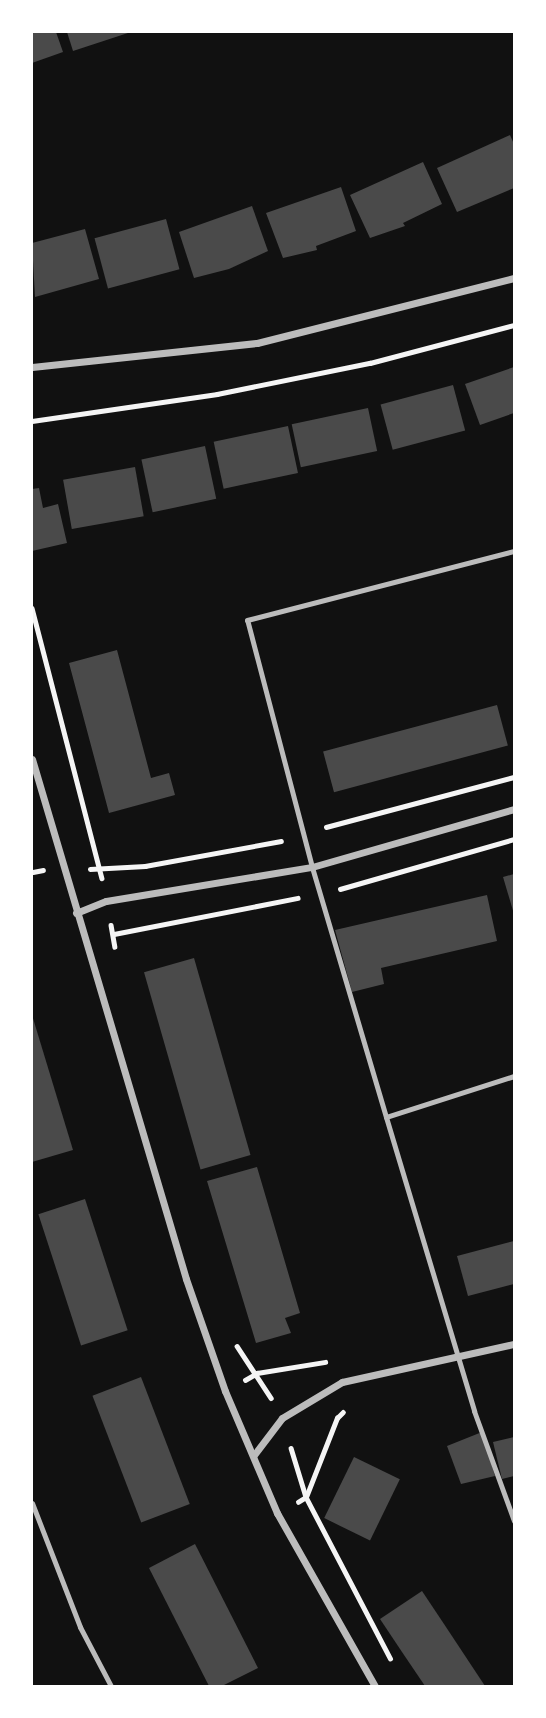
<!DOCTYPE html>
<html>
<head>
<meta charset="utf-8">
<style>
	body { margin:0 }
	#map { position:relative; width:546px; height:1718px; overflow:hidden; background:#111; font-family:Signika,sans-serif }
	div>[style] { position:absolute }
	.building>* { inset:0; background:#4a4a4a; transform-origin:0 0 }
	.path>* { height:4.5px; margin:-2.25px; padding:0 2.25px; transform-origin:2.25px; border-radius:2.25px; background:#f5f5f5 }
	.service>* { height:5px; margin:-2.5px; padding:0 2.5px; transform-origin:2.5px; border-radius:2.5px; background:#bcbcbc }
	.minor>* { height:7px; margin:-3.5px; padding:0 3.5px; transform-origin:3.5px; border-radius:3.5px; background:#bcbcbc }
	span { translate:-50% -50%; white-space:nowrap; text-align:center; line-height:1.15; -webkit-text-stroke:6px #fff; paint-order:stroke }
	.frame { position:absolute; inset:0; border:33px solid #fff; pointer-events:none }
</style>
</head>
<body>
<div id="map">
	<div class="building">
		<div style="clip-path:polygon(32px 32px,56px 32px,63px 52px,32px 63px)"></div>
		<div style="clip-path:polygon(67px 32px,131px 32px,73px 51px)"></div>
		<div style="clip-path:polygon(510px 135px,514px 144px,514px 188px,457px 212px,437px 168px)"></div>
		<div style="clip-path:polygon(423px 162px,442px 204px,403px 223px,405px 226px,370px 238px,350px 195px)"></div>
		<div style="clip-path:polygon(341px 187px,356px 231px,316px 246px,317px 250px,283px 258px,266px 213px)"></div>
		<div style="clip-path:polygon(252px 206px,268px 251px,229px 269px,194px 278px,179px 232px)"></div>
		<div style="left:166px;top:219px;width:52px;height:74px;rotate:75deg"></div>
		<div style="clip-path:polygon(85px 229px,99px 279px,35px 297px,32px 243px)"></div>
		<div style="clip-path:polygon(514px 367px,514px 413px,480px 425px,465px 384px)"></div>
		<div style="left:453px;top:385px;width:47px;height:75px;rotate:75deg"></div>
		<div style="left:368px;top:408px;width:44px;height:78px;rotate:78deg"></div>
		<div style="left:288px;top:426px;width:48px;height:76px;rotate:78deg"></div>
		<div style="left:205px;top:446px;width:54px;height:65px;rotate:78deg"></div>
		<div style="left:135px;top:467px;width:50px;height:73px;rotate:80deg"></div>
		<div style="clip-path:polygon(39px 488px,43px 508px,58px 504px,67px 543px,32px 551px,32px 489px)"></div>
		<div style="clip-path:polygon(117px 650px,151px 778px,169px 773px,175px 795px,109px 813px,69px 663px)"></div>
		<div style="left:497px;top:705px;width:42px;height:180px;rotate:75deg"></div>
		<div style="clip-path:polygon(514px 874px,514px 914px,503px 877px)"></div>
		<div style="clip-path:polygon(487px 895px,497px 941px,381px 968px,384px 984px,352px 992px,335px 930px)"></div>
		<div style="left:194px;top:958px;width:205px;height:52px;rotate:74deg"></div>
		<div style="clip-path:polygon(32px 1015px,73px 1150px,32px 1162px)"></div>
		<div style="clip-path:polygon(257px 1167px,300px 1313px,285px 1318px,291px 1333px,256px 1343px,207px 1181px)"></div>
		<div style="left:85px;top:1199px;width:138px;height:49px;rotate:72deg"></div>
		<div style="clip-path:polygon(514px 1241px,514px 1284px,468px 1296px,457px 1256px)"></div>
		<div style="left:141px;top:1377px;width:136px;height:52px;rotate:69deg"></div>
		<div style="clip-path:polygon(482px 1432px,495px 1476px,461px 1484px,447px 1446px)"></div>
		<div style="clip-path:polygon(514px 1437px,514px 1476px,502px 1479px,493px 1442px)"></div>
		<div style="left:354px;top:1457px;width:51px;height:68px;rotate:26deg"></div>
		<div style="clip-path:polygon(195px 1544px,258px 1668px,222px 1686px,209px 1686px,149px 1568px)"></div>
		<div style="clip-path:polygon(422px 1591px,444px 1624px,485px 1686px,425px 1686px,402px 1652px,380px 1619px)"></div>
	</div>
	<div class="path">
		<div style="left:32px;top:421px;width:187px;rotate:-8.3deg"></div>
		<div style="left:217px;top:394px;width:156px;rotate:-11.5deg"></div>
		<div style="left:370px;top:363px;width:149px;rotate:-14.8deg"></div>
		<div style="left:32px;top:608px;width:279px;rotate:75.5deg"></div>
		<div style="left:326px;top:827px;width:195px;rotate:-14.9deg"></div>
		<div style="left:90px;top:869px;width:55px;rotate:-3.1deg"></div>
		<div style="left:145px;top:866px;width:138px;rotate:-10.4deg"></div>
		<div style="left:33px;top:872px;width:10px;rotate:-11deg"></div>
		<div style="left:340px;top:889px;width:181px;rotate:-16deg"></div>
		<div style="left:111px;top:925px;width:22px;rotate:80deg"></div>
		<div style="left:114px;top:934px;width:187px;rotate:-11.1deg"></div>
		<div style="left:237px;top:1346px;width:62px;rotate:56.8deg"></div>
		<div style="left:245px;top:1380px;width:14px;rotate:-30deg"></div>
		<div style="left:257px;top:1373px;width:69px;rotate:-9.2deg"></div>
		<div style="left:291px;top:1448px;width:51px;rotate:73deg"></div>
		<div style="left:306px;top:1497px;width:182px;rotate:62.4deg"></div>
		<div style="left:298px;top:1502px;width:9px;rotate:-32deg"></div>
		<div style="left:306px;top:1497px;width:85px;rotate:-68.6deg"></div>
		<div style="left:337px;top:1418px;width:8px;rotate:-45deg"></div>
	</div>
	<div class="service">
		<div style="left:514px;top:1076px;width:134px;rotate:162.2deg"></div>
		<div style="left:386px;top:1117px;width:307px;rotate:73.3deg"></div>
		<div style="left:474px;top:1411px;width:117px;rotate:70deg"></div>
		<div style="left:386px;top:1117px;width:261px;rotate:-106.5deg"></div>
		<div style="left:312px;top:867px;width:255px;rotate:-104.7deg"></div>
		<div style="left:247px;top:620px;width:276px;rotate:-14.5deg"></div>
		<div style="left:32px;top:1503px;width:133px;rotate:68.8deg"></div>
		<div style="left:80px;top:1627px;width:67px;rotate:62.3deg"></div>
	</div>
	<div class="minor">
		<div style="left:32px;top:367px;width:226px;rotate:-6.1deg"></div>
		<div style="left:257px;top:343px;width:265px;rotate:-14.2deg"></div>
		<div style="left:32px;top:759px;width:542px;rotate:73.5deg"></div>
		<div style="left:186px;top:1279px;width:119px;rotate:70.8deg"></div>
		<div style="left:225px;top:1391px;width:133px;rotate:66.9deg"></div>
		<div style="left:277px;top:1513px;width:199px;rotate:60.5deg"></div>
		<div style="left:76px;top:913px;width:32px;rotate:-22deg"></div>
		<div style="left:106px;top:901px;width:209px;rotate:-9.4deg"></div>
		<div style="left:312px;top:867px;width:210px;rotate:-16deg"></div>
		<div style="left:254px;top:1455px;width:46px;rotate:-52.9deg"></div>
		<div style="left:282px;top:1418px;width:70px;rotate:-31deg"></div>
		<div style="left:342px;top:1382px;width:176px;rotate:-12.5deg"></div>
	</div>
	<div class="frame"></div>
</div>
</body>
</html>
